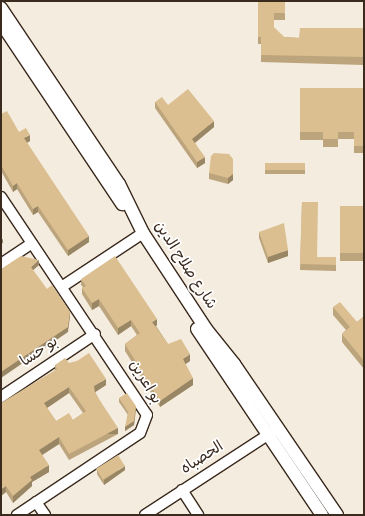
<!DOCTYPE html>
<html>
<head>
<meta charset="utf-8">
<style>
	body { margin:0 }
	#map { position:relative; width:365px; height:516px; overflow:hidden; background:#f4ecde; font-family:Dekko,"Playpen Sans Arabic",sans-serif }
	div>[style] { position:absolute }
	.roads { filter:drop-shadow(1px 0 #3b2a1e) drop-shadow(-1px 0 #3b2a1e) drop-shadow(0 1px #3b2a1e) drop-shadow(0 -1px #3b2a1e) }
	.minor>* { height:10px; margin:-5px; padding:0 5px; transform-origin:5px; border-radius:5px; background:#fff }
	.tertiary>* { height:12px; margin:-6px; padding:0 6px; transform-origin:6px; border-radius:6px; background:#fff }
	.wall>* { inset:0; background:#bca47c; transform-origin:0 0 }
	.shaded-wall>* { inset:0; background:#998665; transform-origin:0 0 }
	.building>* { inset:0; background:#dbbf90; transform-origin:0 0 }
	span { translate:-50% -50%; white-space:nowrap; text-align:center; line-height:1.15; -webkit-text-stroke:3.5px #fff; paint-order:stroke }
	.street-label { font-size:15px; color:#3b2a1e }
	.frame { position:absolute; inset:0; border:2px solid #3b2a1e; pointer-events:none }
</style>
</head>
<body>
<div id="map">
	<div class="roads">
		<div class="minor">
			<div style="left:1px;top:197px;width:262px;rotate:56.2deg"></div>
			<div style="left:147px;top:415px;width:19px;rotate:111deg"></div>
			<div style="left:140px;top:433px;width:148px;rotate:146.3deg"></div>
			<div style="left:1px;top:264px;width:37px;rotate:-34deg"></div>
			<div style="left:63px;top:286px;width:96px;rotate:-33.5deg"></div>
			<div style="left:1px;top:397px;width:113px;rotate:-33.8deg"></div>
			<div style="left:182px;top:490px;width:30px;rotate:57deg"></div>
			<div style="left:36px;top:502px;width:16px;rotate:55deg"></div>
			<div style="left:145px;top:515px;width:154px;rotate:-33.1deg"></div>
		</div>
		<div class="tertiary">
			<div style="left:1px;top:8px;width:212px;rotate:56.2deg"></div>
			<div style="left:119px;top:184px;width:55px;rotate:63.9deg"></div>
			<div style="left:143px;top:233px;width:115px;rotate:56.7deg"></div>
			<div style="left:206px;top:329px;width:45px;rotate:51.3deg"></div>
			<div style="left:234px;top:364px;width:183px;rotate:55.7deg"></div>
			<div style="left:1px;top:23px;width:218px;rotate:56.2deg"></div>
			<div style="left:197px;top:329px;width:224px;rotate:56.1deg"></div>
		</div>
	</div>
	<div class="wall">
		<div style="clip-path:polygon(258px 1px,285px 1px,285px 20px,274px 20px,274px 28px,284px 37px,299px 38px,364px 28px,364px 65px,261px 62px,261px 44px,258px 44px)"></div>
		<div style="clip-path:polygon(300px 88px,364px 88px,364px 153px,354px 153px,354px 139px,338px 139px,338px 147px,323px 147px,323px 140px,300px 140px)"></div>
		<div style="clip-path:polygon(155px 102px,168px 105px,214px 127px,195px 143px,205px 163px,197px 168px,155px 108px)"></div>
		<div style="clip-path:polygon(1px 114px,19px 132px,30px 141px,27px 143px,89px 242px,68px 256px,38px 212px,33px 215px,17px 189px,13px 192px,1px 171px)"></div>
		<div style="left:265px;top:163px;width:40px;height:11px"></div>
		<div style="clip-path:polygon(233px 165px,233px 180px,228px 184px,209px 179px,209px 173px)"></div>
		<div style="clip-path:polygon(302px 202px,317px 257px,336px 257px,336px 271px,300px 270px)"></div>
		<div style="left:340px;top:206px;width:24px;height:55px"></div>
		<div style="clip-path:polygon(259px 232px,288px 256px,268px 263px,259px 238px)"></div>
		<div style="clip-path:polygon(81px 279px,157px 325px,156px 326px,168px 344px,190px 361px,185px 364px,193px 385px,160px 407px,125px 351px,125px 344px,137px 335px,131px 326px,118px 335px,99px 306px,92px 310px,82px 294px,82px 288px,83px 287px,81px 285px)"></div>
		<div style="clip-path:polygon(333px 307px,357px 322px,364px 316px,364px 369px,342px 342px,342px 334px,346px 330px,333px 315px)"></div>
		<div style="clip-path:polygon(evenodd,69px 363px,106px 385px,95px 392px,118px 434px,69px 460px,59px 444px,42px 455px,49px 472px,32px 482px,32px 486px,13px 503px,6px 492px,1px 496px,55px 370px,55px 365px,69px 363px,69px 393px,83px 413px,73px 420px,56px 421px,47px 408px,69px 393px)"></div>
		<div style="clip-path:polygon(119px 398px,136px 410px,134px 425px,125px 431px,128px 415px,119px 402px)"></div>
		<div style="clip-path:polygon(97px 470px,125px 470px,104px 485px,97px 474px)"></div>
	</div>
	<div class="shaded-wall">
		<div style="clip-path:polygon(214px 121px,214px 127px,192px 145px,192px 139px)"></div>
		<div style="clip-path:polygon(30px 135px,30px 141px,24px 144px,24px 138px)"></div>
		<div style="clip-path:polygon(205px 157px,205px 163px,197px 168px,197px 162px)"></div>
		<div style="clip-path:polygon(233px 159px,233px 180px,228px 184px,228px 178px)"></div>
		<div style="clip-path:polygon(17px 183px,17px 189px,13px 192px,13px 186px)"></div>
		<div style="clip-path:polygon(38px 206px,38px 212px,33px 215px,33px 209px)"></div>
		<div style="clip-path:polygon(89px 236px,89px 242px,68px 256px,68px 250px)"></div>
		<div style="clip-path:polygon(3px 239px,3px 243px,1px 244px,1px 240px)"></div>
		<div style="clip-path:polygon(288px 250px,288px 256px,268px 263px,268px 257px)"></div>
		<div style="clip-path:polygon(39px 260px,39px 265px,31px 272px,31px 267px)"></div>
		<div style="clip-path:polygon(99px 299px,99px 306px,92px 310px,92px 303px)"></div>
		<div style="clip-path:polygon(70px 312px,70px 317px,68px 332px,1px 378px,1px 372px)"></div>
		<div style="clip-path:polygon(157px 319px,157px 325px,152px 328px,152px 322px)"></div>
		<div style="clip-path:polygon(131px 320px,131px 326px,118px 335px,118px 328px)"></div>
		<div style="clip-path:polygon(190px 354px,190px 361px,183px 366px,183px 359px)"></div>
		<div style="clip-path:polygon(193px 378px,193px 385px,160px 407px,160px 401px)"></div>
		<div style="clip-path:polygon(106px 379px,106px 385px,94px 393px,94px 386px)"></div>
		<div style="clip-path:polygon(69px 387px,69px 393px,44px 410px,44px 403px)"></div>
		<div style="clip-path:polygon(136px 406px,134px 425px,125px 431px,125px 427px)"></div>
		<div style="left:118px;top:428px;width:6px;height:55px;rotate:90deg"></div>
		<div style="clip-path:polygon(59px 437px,59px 444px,39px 457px,39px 450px)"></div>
		<div style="clip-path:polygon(49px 465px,49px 472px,32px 482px,32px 486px,13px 503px,13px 496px,30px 477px)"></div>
		<div style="clip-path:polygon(125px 466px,125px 470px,104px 485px,104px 480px)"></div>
		<div style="clip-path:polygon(6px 486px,6px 492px,1px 496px,1px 489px)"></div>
	</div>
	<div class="building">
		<div style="clip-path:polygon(258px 1px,285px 1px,285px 13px,274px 13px,274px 27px,284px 37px,299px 38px,300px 28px,364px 28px,364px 57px,261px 55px,261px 37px,258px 37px)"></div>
		<div style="clip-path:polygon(300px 88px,364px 88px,364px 146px,354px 146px,354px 132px,338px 132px,338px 139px,323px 139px,323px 132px,300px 132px)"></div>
		<div style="clip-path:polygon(188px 89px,214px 121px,192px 139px,205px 157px,197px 162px,155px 102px,162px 97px,168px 105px)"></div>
		<div style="clip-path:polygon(7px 111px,19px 132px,26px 128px,30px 135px,24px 138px,89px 236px,68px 250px,38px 206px,33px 209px,17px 183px,13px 186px,1px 165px,1px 114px)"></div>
		<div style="clip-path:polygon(214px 153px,229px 154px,233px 159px,233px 174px,228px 178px,209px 173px,211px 156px)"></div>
		<div style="left:265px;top:163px;width:40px;height:7px"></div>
		<div style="clip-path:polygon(302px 202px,318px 202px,317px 257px,336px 257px,336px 265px,300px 264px)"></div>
		<div style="left:340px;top:206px;width:24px;height:47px"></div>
		<div style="clip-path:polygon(284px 223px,288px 250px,268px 257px,259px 232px)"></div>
		<div style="clip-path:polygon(21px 256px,39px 260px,31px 267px,47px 289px,52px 285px,70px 312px,68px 327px,1px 372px,1px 269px)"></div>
		<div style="clip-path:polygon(115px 256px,157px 319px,152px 322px,168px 344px,181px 339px,190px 354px,183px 359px,193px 378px,160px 401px,125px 344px,140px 333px,131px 320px,118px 328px,99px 299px,92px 303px,82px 288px,86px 286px,81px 279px)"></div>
		<div style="clip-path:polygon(340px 302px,357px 322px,364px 316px,364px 361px,342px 334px,350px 327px,333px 307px)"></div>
		<div style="clip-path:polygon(evenodd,89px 353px,106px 379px,94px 386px,95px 393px,118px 428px,69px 454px,59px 437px,39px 450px,49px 465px,30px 477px,32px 480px,13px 496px,6px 486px,1px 489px,1px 403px,57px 369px,55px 365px,65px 358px,69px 363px,77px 361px,89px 353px,69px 387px,86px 411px,73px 420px,69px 413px,56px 421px,44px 403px,69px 387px)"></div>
		<div style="clip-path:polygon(127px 393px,136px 406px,134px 421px,125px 427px,128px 412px,119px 398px)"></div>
		<div style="left:118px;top:455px;width:13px;height:26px;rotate:58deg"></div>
	</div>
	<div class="street-label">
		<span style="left:184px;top:266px;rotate:57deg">شارع صلاح الدين</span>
		<span style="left:40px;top:353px;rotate:-34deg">بو حسا</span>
		<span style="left:144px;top:383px;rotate:59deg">بو اعرين</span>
		<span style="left:203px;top:459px;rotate:-33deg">الحصباه</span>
	</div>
	<div class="frame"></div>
</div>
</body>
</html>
